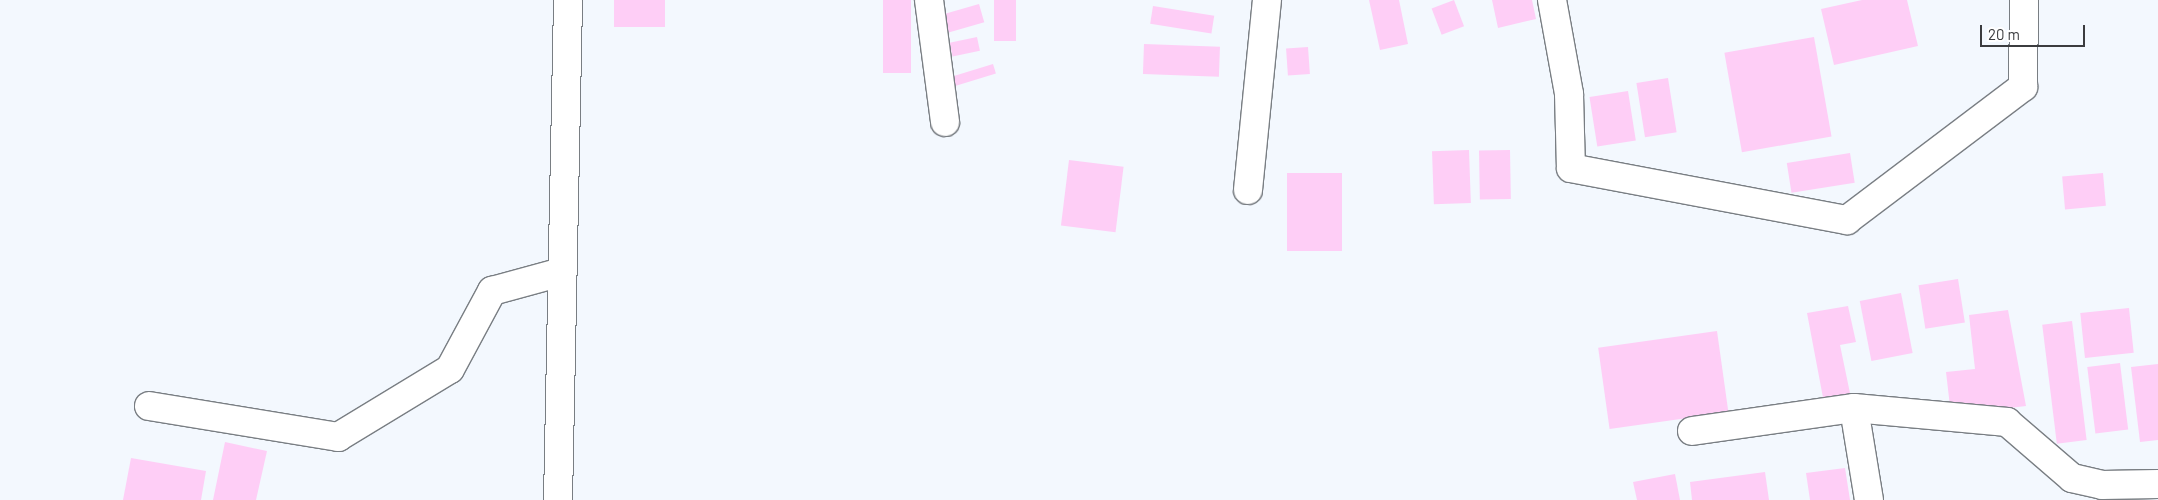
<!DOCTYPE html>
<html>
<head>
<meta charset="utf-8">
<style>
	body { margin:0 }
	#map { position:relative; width:2158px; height:500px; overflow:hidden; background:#f3f8fe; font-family:Barlow,sans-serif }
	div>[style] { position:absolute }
	.building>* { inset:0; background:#fecef6; transform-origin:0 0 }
	.roads { filter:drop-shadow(1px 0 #797e83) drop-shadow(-1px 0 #797e83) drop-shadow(0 1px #797e83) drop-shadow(0 -1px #797e83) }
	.street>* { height:28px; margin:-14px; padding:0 14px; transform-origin:14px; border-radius:14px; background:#fff }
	span { translate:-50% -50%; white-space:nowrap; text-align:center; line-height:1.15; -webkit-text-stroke:4px #fff; paint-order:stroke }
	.scale { position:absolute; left:1980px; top:25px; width:105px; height:22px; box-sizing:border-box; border:2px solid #3b3c3f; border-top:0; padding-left:6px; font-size:15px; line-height:18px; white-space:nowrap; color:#3b3c3f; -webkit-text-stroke:4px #fff; paint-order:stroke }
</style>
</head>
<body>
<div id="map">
	<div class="building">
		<div style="left:614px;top:0;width:51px;height:27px"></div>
		<div style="left:883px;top:0;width:28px;height:73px"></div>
		<div style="left:994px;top:0;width:22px;height:41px"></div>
		<div style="clip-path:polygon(1369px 0,1399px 0,1408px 44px,1380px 50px)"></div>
		<div style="left:1454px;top:0;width:28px;height:24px;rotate:69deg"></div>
		<div style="clip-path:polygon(1492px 0,1532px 0,1536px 19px,1498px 28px)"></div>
		<div style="clip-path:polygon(1862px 0,1907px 0,1918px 46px,1834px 65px,1821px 9px)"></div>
		<div style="left:979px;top:4px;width:19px;height:37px;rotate:74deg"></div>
		<div style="left:1153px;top:6px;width:62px;height:18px;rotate:9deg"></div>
		<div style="left:977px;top:37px;width:14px;height:28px;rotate:78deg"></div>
		<div style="left:1814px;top:37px;width:101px;height:91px;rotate:80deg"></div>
		<div style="left:1144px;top:44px;width:76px;height:30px;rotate:2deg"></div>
		<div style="left:1308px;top:47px;width:27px;height:22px;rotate:86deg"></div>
		<div style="left:993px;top:64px;width:10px;height:46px;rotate:73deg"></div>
		<div style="left:1668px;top:78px;width:55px;height:32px;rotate:81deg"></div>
		<div style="left:1628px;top:91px;width:50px;height:39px;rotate:81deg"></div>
		<div style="left:1469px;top:150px;width:53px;height:37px;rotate:88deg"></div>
		<div style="left:1510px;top:150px;width:49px;height:31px;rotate:89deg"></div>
		<div style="left:1850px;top:153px;width:30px;height:64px;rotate:81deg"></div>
		<div style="left:1069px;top:160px;width:55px;height:66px;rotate:7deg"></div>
		<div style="left:1287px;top:173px;width:55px;height:78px"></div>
		<div style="left:2103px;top:173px;width:33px;height:41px;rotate:85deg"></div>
		<div style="left:1958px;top:279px;width:44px;height:40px;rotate:81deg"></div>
		<div style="left:1901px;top:293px;width:61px;height:42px;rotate:79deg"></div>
		<div style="clip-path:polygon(1848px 306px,1856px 342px,1840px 345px,1851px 398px,1824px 403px,1807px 313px)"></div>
		<div style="left:2129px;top:308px;width:45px;height:49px;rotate:84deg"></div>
		<div style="clip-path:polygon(2008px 310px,2026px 406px,1951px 415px,1946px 372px,1975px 369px,1969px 315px)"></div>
		<div style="left:2072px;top:321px;width:120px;height:30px;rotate:83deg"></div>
		<div style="left:1717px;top:331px;width:82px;height:120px;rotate:82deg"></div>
		<div style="left:2120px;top:363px;width:67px;height:33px;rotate:83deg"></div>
		<div style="clip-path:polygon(2158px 364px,2158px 440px,2140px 442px,2131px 367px)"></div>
		<div style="clip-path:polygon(225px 442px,267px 451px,256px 500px,213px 500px)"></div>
		<div style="clip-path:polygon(131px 458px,206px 471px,201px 500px,123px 500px)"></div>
		<div style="clip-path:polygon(1845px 468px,1850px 500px,1810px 500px,1806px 473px)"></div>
		<div style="clip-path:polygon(1765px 472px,1769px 500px,1692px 500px,1690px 482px)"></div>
		<div style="clip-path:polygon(1675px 474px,1680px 500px,1637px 500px,1633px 482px)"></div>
	</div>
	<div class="roads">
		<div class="street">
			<div style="left:929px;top:0;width:123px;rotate:82.5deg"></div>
			<div style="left:1552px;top:0;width:96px;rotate:79.7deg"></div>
			<div style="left:1569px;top:94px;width:74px;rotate:88.5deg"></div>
			<div style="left:1571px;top:168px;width:281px;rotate:10.7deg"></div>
			<div style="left:1847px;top:220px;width:221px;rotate:-37.1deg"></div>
			<div style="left:2023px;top:87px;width:87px;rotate:-89.3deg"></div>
			<div style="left:1248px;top:190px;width:191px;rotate:-84.3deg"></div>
			<div style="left:149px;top:406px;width:192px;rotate:9.3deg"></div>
			<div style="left:338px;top:437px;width:131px;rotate:-31.3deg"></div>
			<div style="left:450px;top:369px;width:89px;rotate:-61.7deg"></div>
			<div style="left:492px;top:291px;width:73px;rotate:-15.2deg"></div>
			<div style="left:1692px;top:431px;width:164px;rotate:-8.1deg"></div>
			<div style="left:558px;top:500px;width:500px;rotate:-88.85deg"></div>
			<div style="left:1869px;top:500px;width:93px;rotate:-99.3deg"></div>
			<div style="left:1854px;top:408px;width:154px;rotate:5.2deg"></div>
			<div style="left:2007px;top:422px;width:86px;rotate:40.7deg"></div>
			<div style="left:2072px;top:478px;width:31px;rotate:13deg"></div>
			<div style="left:2102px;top:485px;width:56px;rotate:-1deg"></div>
		</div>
	</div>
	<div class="scale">20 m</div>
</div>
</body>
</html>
